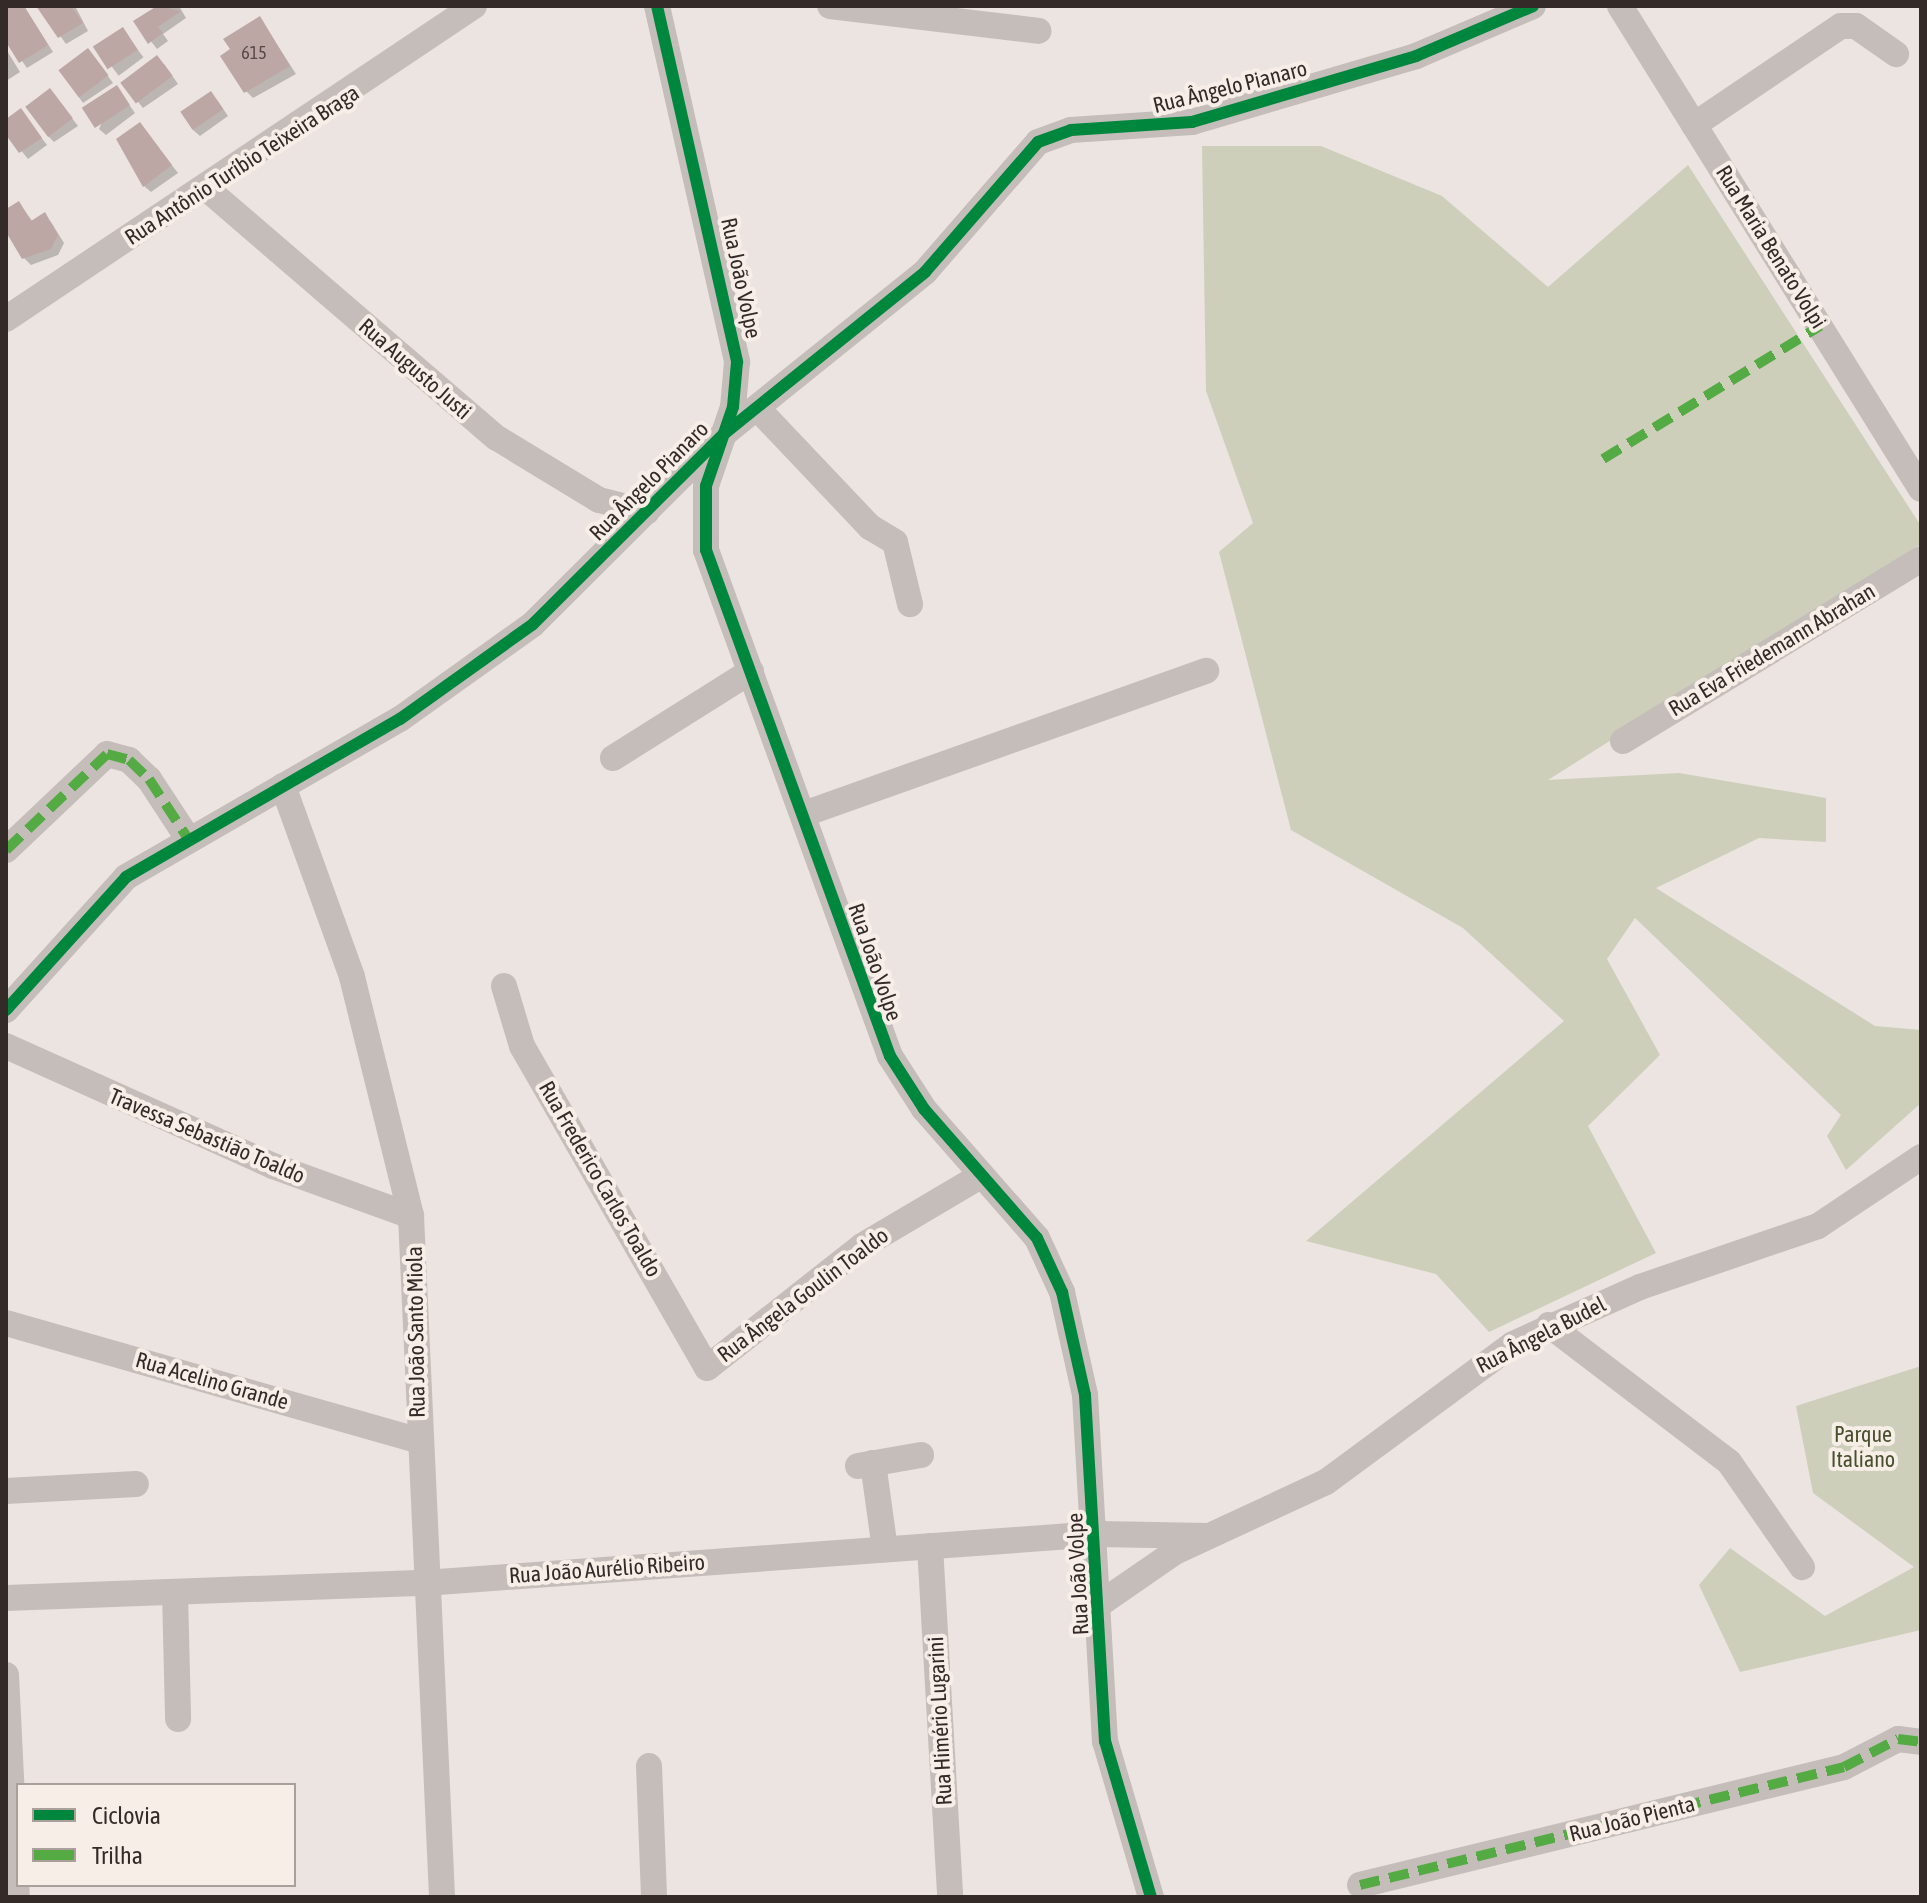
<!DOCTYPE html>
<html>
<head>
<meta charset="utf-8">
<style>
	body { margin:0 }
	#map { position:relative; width:1927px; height:1903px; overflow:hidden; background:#ebe4e0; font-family:"Asap Condensed",sans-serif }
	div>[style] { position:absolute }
	.green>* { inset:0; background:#cecfbb }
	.shadow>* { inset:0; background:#0003; transform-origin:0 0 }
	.building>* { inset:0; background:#bda7a4; transform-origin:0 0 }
	.minor>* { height:26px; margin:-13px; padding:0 13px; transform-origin:13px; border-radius:13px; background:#c4bdb9 }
	.quiet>* { height:10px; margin-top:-5px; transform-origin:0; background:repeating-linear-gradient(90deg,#54ab44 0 20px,transparent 0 30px) }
	.cycleway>* { height:12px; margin:-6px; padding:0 6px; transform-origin:6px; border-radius:6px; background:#00873e }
	span { translate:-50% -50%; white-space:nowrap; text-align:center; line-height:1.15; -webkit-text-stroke:8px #f7eee8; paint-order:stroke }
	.number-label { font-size:18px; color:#564947 }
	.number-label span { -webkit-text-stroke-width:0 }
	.street-label { font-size:22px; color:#342a28 }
	.park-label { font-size:22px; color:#49502e }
	.frame { position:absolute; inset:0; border:8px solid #342a28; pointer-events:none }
	.legend { position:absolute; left:16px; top:1783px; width:280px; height:104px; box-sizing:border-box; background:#f7eee8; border:2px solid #a9a09b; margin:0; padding:10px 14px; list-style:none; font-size:24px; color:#342a28 }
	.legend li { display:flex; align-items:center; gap:16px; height:40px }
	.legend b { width:40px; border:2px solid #a9a09b }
</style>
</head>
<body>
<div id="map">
	<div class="green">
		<div style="clip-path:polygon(1202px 146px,1321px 146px,1442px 196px,1548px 287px,1688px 165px,1921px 526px,1921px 544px,1548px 780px,1679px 773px,1826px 798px,1826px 842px,1759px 838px,1656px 888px,1875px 1026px,1921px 1030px,1921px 1103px,1846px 1170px,1827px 1136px,1841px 1115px,1635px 918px,1607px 959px,1660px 1055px,1588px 1126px,1656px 1253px,1489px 1332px,1436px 1274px,1306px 1241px,1564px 1021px,1463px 928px,1291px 830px,1219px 552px,1253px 523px,1206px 391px)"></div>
		<div style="clip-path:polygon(1921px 1366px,1921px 1630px,1740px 1672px,1699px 1585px,1730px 1548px,1825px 1616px,1914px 1567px,1813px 1493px,1796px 1406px)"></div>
	</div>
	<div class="shadow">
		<div style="clip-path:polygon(6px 6px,24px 6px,53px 52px,27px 68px,6px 38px)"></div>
		<div style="clip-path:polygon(39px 6px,75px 6px,88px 31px,66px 44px)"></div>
		<div style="clip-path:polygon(160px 6px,179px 6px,186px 18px,163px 34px,168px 41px,157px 49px,136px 22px)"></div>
		<div style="clip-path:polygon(260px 18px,296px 74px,253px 98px,246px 91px)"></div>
		<div style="left:123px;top:30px;width:34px;height:31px;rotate:53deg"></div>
		<div style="clip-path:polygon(6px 49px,20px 72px,6px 81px)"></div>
		<div style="clip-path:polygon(95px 58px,113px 83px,83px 103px,60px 70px)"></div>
		<div style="clip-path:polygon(164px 64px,178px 84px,143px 108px,123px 83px)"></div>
		<div style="clip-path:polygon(117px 88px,135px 113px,106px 135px,99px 129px)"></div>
		<div style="clip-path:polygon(56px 97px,78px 126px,54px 142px,47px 135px)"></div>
		<div style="clip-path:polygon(217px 100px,228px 116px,200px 136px,193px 130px)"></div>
		<div style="clip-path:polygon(21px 111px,47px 145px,28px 159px,6px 132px,6px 122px)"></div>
		<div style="clip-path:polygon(146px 132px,178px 173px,151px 192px,144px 186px)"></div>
		<div style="clip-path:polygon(19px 203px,33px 222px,44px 215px,51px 222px,64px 243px,58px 255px,31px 265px,24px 258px,6px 228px,6px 211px)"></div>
	</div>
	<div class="building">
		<div style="clip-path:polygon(6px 6px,24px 6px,48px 45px,19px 63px,6px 42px)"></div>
		<div style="clip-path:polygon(36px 6px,71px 6px,83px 23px,58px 38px)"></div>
		<div style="clip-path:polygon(157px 6px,181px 11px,158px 27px,163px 33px,148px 44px,133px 21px)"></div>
		<div style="clip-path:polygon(260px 16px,290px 66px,244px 93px,220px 56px,230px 49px,223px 39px)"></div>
		<div style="left:123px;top:27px;width:27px;height:36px;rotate:57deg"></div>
		<div style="left:88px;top:48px;width:34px;height:37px;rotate:53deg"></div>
		<div style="left:157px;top:55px;width:26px;height:46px;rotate:53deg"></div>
		<div style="left:117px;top:85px;width:24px;height:42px;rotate:57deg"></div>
		<div style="left:50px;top:88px;width:38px;height:31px;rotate:53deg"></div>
		<div style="left:211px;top:91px;width:22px;height:37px;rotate:56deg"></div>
		<div style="clip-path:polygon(21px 108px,42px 138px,19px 153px,6px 135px,6px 119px)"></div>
		<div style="clip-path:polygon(140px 122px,172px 165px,143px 187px,116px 139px)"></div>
		<div style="clip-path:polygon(19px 201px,31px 221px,45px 212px,58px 235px,51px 249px,22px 259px,6px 232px,6px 209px)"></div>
	</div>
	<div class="minor">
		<div style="left:657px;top:6px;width:365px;rotate:77.3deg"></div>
		<div style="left:737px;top:362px;width:45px;rotate:95.1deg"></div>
		<div style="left:733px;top:407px;width:83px;rotate:108.9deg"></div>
		<div style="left:706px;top:486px;width:64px;rotate:90deg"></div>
		<div style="left:706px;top:550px;width:538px;rotate:70.02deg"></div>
		<div style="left:890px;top:1056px;width:63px;rotate:57.3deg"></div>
		<div style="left:924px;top:1109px;width:171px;rotate:48.8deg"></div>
		<div style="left:1037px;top:1238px;width:60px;rotate:65.2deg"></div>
		<div style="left:1062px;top:1292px;width:106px;rotate:77.4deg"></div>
		<div style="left:1085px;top:1395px;width:347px;rotate:86.7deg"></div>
		<div style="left:1105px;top:1741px;width:163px;rotate:73.6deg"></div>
		<div style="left:830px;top:6px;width:210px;rotate:6.8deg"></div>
		<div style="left:1620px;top:6px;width:569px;rotate:58.07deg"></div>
		<div style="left:1694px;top:125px;width:177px;rotate:-34deg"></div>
		<div style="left:1841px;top:26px;width:15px"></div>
		<div style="left:1856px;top:26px;width:49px;rotate:35deg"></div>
		<div style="left:207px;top:189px;width:382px;rotate:40.7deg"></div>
		<div style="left:497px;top:438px;width:119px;rotate:31.3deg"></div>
		<div style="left:599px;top:500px;width:49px;rotate:14deg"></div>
		<div style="left:6px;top:319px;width:563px;rotate:-33.77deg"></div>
		<div style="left:758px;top:409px;width:163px;rotate:46.5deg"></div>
		<div style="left:870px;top:527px;width:29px;rotate:31deg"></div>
		<div style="left:895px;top:542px;width:64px;rotate:76.4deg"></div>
		<div style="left:1623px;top:741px;width:349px;rotate:-31.4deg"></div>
		<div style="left:613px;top:758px;width:163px;rotate:-32.2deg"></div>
		<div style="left:283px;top:786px;width:203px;rotate:70.1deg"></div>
		<div style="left:352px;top:977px;width:246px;rotate:76.1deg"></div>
		<div style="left:411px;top:1216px;width:682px;rotate:87.39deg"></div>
		<div style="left:804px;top:814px;width:427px;rotate:-19.6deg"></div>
		<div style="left:6px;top:850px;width:139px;rotate:-43.5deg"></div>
		<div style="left:107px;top:754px;width:23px;rotate:15deg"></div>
		<div style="left:129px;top:760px;width:28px;rotate:44deg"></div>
		<div style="left:149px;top:779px;width:69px;rotate:56.8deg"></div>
		<div style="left:504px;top:986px;width:63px;rotate:73.3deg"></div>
		<div style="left:522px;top:1046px;width:371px;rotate:60.1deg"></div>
		<div style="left:707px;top:1368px;width:197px;rotate:-38.2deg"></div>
		<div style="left:862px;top:1246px;width:139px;rotate:-30.6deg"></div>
		<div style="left:6px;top:1010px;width:179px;rotate:-47.9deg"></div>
		<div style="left:126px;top:877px;width:316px;rotate:-30deg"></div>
		<div style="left:400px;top:719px;width:163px;rotate:-35.5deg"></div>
		<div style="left:533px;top:624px;width:271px;rotate:-44.9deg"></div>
		<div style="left:725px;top:433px;width:257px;rotate:-38.8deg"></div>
		<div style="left:925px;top:272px;width:172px;rotate:-49deg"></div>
		<div style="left:1038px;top:142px;width:35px;rotate:-20deg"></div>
		<div style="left:1071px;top:130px;width:121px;rotate:-3.8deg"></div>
		<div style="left:1192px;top:122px;width:234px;rotate:-16.4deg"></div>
		<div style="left:1416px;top:56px;width:127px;rotate:-23.1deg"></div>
		<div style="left:6px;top:1046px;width:293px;rotate:24.2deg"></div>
		<div style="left:273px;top:1166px;width:147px;rotate:19.9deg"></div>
		<div style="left:6px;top:1323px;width:428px;rotate:15.9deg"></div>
		<div style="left:1549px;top:1325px;width:226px;rotate:37.3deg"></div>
		<div style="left:1729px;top:1462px;width:128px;rotate:55.2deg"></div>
		<div style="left:873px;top:1463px;width:87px;rotate:82.1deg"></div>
		<div style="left:858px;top:1466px;width:64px;rotate:-9.9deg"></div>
		<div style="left:6px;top:1491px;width:130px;rotate:-3.1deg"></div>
		<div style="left:930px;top:1546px;width:352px;rotate:86.7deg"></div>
		<div style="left:175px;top:1592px;width:127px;rotate:88.6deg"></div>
		<div style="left:6px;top:1598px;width:419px;rotate:-2.1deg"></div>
		<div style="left:425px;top:1583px;width:675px;rotate:-4.16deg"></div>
		<div style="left:1098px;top:1534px;width:110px;rotate:1deg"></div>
		<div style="left:1101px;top:1603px;width:90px;rotate:-34.6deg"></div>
		<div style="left:1175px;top:1552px;width:166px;rotate:-24.9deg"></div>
		<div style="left:1326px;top:1482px;width:232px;rotate:-36.4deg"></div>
		<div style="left:1513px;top:1344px;width:139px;rotate:-24.2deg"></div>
		<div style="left:1640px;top:1287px;width:188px;rotate:-18.9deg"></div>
		<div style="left:1818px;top:1226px;width:124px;rotate:-33.8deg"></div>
		<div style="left:6px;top:1675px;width:222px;rotate:87.2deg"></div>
		<div style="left:649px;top:1766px;width:131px;rotate:87.8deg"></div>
		<div style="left:1360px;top:1885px;width:498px;rotate:-13.7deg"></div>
		<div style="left:1844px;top:1767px;width:61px;rotate:-27.4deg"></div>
		<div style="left:1898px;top:1739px;width:23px;rotate:7deg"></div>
	</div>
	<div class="quiet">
		<div style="left:1603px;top:459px;width:255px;rotate:-31.5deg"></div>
		<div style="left:6px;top:850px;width:139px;rotate:-43.5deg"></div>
		<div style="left:107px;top:754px;width:23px;rotate:15deg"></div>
		<div style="left:129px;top:760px;width:28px;rotate:44deg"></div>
		<div style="left:149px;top:779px;width:69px;rotate:56.8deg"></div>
		<div style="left:1360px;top:1885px;width:498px;rotate:-13.7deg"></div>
		<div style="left:1844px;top:1767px;width:61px;rotate:-27.4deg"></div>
		<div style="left:1898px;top:1739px;width:23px;rotate:7deg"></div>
	</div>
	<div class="cycleway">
		<div style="left:657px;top:6px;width:365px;rotate:77.3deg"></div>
		<div style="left:737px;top:362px;width:45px;rotate:95.1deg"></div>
		<div style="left:733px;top:407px;width:83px;rotate:108.9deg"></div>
		<div style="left:706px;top:486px;width:64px;rotate:90deg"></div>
		<div style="left:706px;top:550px;width:538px;rotate:70.02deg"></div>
		<div style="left:890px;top:1056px;width:63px;rotate:57.3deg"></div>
		<div style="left:924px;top:1109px;width:171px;rotate:48.8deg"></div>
		<div style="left:1037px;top:1238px;width:60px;rotate:65.2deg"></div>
		<div style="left:1062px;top:1292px;width:106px;rotate:77.4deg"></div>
		<div style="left:1085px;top:1395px;width:347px;rotate:86.7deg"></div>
		<div style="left:1105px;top:1741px;width:163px;rotate:73.6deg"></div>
		<div style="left:6px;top:1010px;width:179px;rotate:-47.9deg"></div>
		<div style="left:126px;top:877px;width:316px;rotate:-30deg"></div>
		<div style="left:400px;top:719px;width:163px;rotate:-35.5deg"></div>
		<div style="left:533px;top:624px;width:271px;rotate:-44.9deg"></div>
		<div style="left:725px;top:433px;width:257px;rotate:-38.8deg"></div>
		<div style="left:925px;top:272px;width:172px;rotate:-49deg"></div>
		<div style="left:1038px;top:142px;width:35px;rotate:-20deg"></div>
		<div style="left:1071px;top:130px;width:121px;rotate:-3.8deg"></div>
		<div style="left:1192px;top:122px;width:234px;rotate:-16.4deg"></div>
		<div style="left:1416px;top:56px;width:127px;rotate:-23.1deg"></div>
	</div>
	<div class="number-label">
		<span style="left:254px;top:53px">615</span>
	</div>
	<div class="street-label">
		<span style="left:1230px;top:87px;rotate:-14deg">Rua Ângelo Pianaro</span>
		<span style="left:242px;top:165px;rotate:-33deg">Rua Antônio Turíbio Teixeira Braga</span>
		<span style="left:1771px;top:247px;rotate:58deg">Rua Maria Benato Volpi</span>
		<span style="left:741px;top:278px;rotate:78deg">Rua João Volpe</span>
		<span style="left:415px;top:369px;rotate:41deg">Rua Augusto Justi</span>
		<span style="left:649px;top:481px;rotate:-45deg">Rua Ângelo Pianaro</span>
		<span style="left:1772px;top:650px;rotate:-31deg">Rua Eva Friedemann Abrahan</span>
		<span style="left:875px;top:962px;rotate:71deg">Rua João Volpe</span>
		<span style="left:207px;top:1136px;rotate:23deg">Travessa Sebastião Toaldo</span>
		<span style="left:600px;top:1179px;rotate:60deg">Rua Frederico Carlos Toaldo</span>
		<span style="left:803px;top:1295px;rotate:-37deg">Rua Ângela Goulin Toaldo</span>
		<span style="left:416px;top:1332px;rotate:-91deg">Rua João Santo Miola</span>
		<span style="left:1541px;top:1335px;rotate:-27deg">Rua Ângela Budel</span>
		<span style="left:212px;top:1381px;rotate:16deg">Rua Acelino Grande</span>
		<span style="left:607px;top:1569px;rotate:-4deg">Rua João Aurélio Ribeiro</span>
		<span style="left:1078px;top:1574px;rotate:-93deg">Rua João Volpe</span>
		<span style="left:940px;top:1721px;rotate:-93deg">Rua Himério Lugarini</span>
		<span style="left:1632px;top:1819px;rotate:-14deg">Rua João Pienta</span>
	</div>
	<div class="park-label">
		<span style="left:1863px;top:1447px">Parque<br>Italiano</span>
	</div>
	<div class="frame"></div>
	<ul class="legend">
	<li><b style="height:10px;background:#00873e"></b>Ciclovia</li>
	<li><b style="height:10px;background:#54ab44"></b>Trilha</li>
	</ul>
</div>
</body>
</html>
